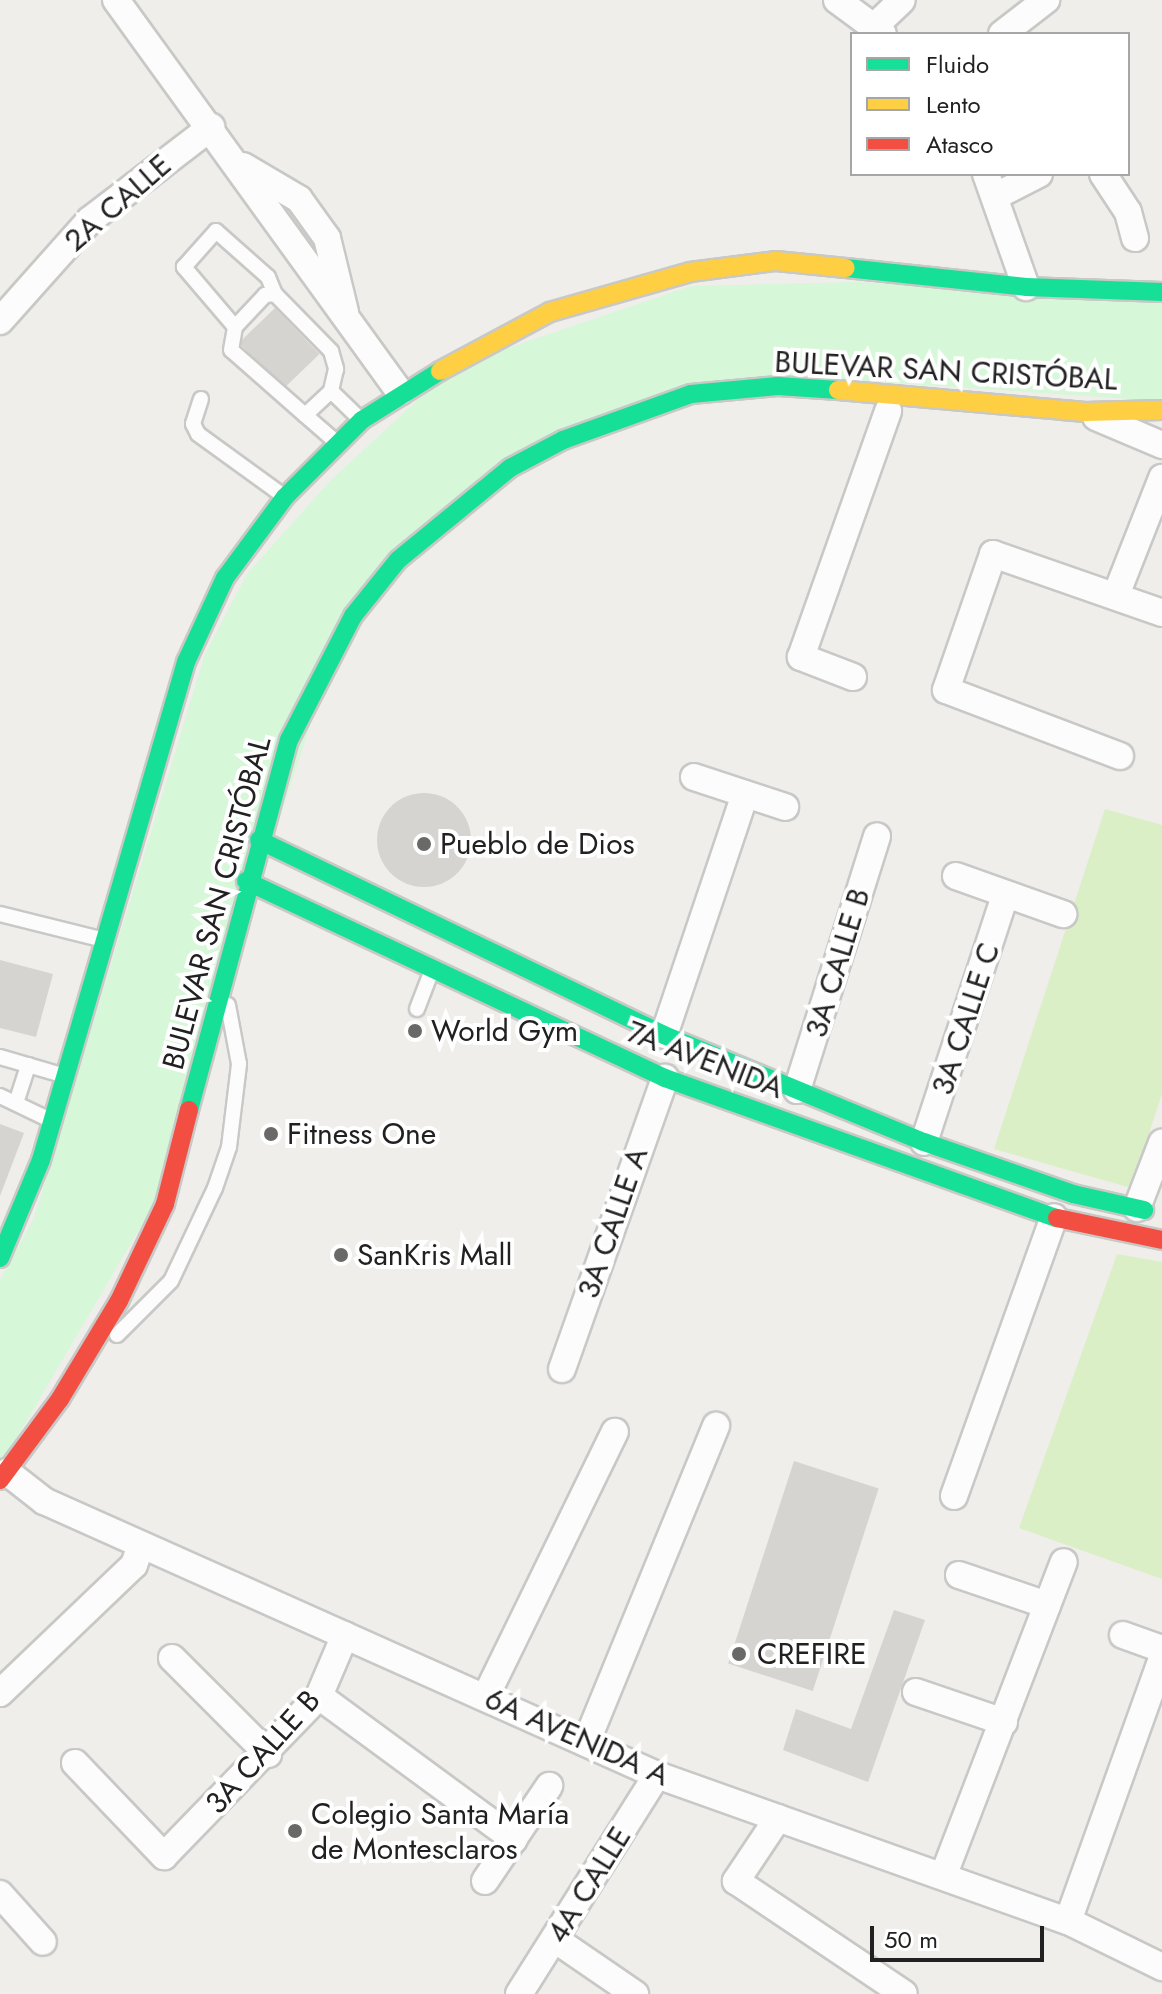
<!DOCTYPE html>
<html>
<head>
<meta charset="utf-8">
<style>
	body { margin:0 }
	#map { position:relative; width:1162px; height:1994px; overflow:hidden; background:#efeeea; font-family:Jost,sans-serif }
	div>[style] { position:absolute }
	.grass>* { inset:0; background:#dbefc7 }
	.park>* { inset:0; background:#d6f7d8 }
	.building>* { inset:0; background:#d6d4d1; transform-origin:0 0 }
	.round { border-radius:50% }
	.roads { filter:drop-shadow(2px 0 #c8c8c6) drop-shadow(-2px 0 #c8c8c6) drop-shadow(0 2px #c8c8c6) drop-shadow(0 -2px #c8c8c6) }
	.lane>* { height:14px; margin:-7px; padding:0 7px; transform-origin:7px; border-radius:7px; background:#fdfcfc }
	.street>* { height:26px; margin:-13px; padding:0 13px; transform-origin:13px; border-radius:13px; background:#fdfcfc }
	.fast>* { height:18px; margin:-9px; padding:0 9px; transform-origin:9px; border-radius:9px; background:#16e098 }
	.slow>* { height:18px; margin:-9px; padding:0 9px; transform-origin:9px; border-radius:9px; background:#ffcf43 }
	.jam>* { height:18px; margin:-9px; padding:0 9px; transform-origin:9px; border-radius:9px; background:#f24e42 }
	.dots>* { width:22px; height:22px; translate:-50% -50%; box-sizing:border-box; border:4px solid #fff; border-radius:50% }
	span { translate:-50% -50%; white-space:nowrap; text-align:center; line-height:1.15; -webkit-text-stroke:8px #fff; paint-order:stroke }
	.street-label { font-size:30px; color:#212121 }
	.poi-label { font-size:30px; color:#212121 }
	.left { translate:0 -50%; text-align:left }
	.legend { position:absolute; left:850px; top:32px; width:280px; height:144px; box-sizing:border-box; background:#fff; border:2px solid #a6a6a6; margin:0; padding:10px 14px; list-style:none; font-size:24px; color:#212121 }
	.legend li { display:flex; align-items:center; gap:16px; height:40px }
	.legend b { width:40px; border:2px solid #a6a6a6 }
	.scale { position:absolute; left:870px; top:1926px; width:174px; height:36px; box-sizing:border-box; border:4px solid #212121; border-top:0; padding-left:10px; font-size:24px; line-height:28px; white-space:nowrap; color:#212121; -webkit-text-stroke:6px #fff; paint-order:stroke }
</style>
</head>
<body>
<div id="map">
	<div class="grass">
		<div style="clip-path:polygon(1105px 809px,1162px 825px,1162px 1094px,1131px 1188px,994px 1149px)"></div>
		<div style="clip-path:polygon(1117px 1254px,1162px 1262px,1162px 1579px,1019px 1528px)"></div>
	</div>
	<div class="park">
		<div style="clip-path:polygon(856px 282px,1162px 303px,1162px 401px,807px 377px,575px 426px,351px 600px,154px 1204px,0 1466px,0 1280px,34px 1218px,205px 654px,247px 574px,330px 481px,424px 394px,487px 355px,691px 286px)"></div>
	</div>
	<div class="building">
		<div style="left:275px;top:308px;width:64px;height:50px;rotate:46deg"></div>
		<div class="round" style="left:377px;top:793px;width:94px;height:94px"></div>
		<div style="clip-path:polygon(0 960px,53px 974px,36px 1037px,0 1028px)"></div>
		<div style="clip-path:polygon(0 1124px,24px 1133px,0 1196px)"></div>
		<div style="left:794px;top:1461px;width:89px;height:213px;rotate:18deg"></div>
		<div style="clip-path:polygon(894px 1610px,925px 1620px,868px 1782px,783px 1750px,796px 1709px,851px 1729px)"></div>
	</div>
	<div class="roads">
		<div class="lane">
			<div style="left:275px;top:294px;width:80px;rotate:45.5deg"></div>
			<div style="left:331px;top:351px;width:19px;rotate:74deg"></div>
			<div style="left:336px;top:369px;width:23px;rotate:103deg"></div>
			<div style="left:331px;top:391px;width:35px;rotate:137deg"></div>
			<div style="left:305px;top:415px;width:98px;rotate:-138.7deg"></div>
			<div style="left:231px;top:350px;width:23px;rotate:-80deg"></div>
			<div style="left:235px;top:327px;width:44px;rotate:-46.8deg"></div>
			<div style="left:265px;top:295px;width:10px;rotate:-6deg"></div>
			<div style="left:235px;top:327px;width:79px;rotate:-130.4deg"></div>
			<div style="left:184px;top:267px;width:48px;rotate:-48.4deg"></div>
			<div style="left:216px;top:231px;width:69px;rotate:41.5deg"></div>
			<div style="left:268px;top:277px;width:18px;rotate:68deg"></div>
			<div style="left:331px;top:391px;width:37px;rotate:44deg"></div>
			<div style="left:201px;top:399px;width:26px;rotate:108deg"></div>
			<div style="left:193px;top:424px;width:11px;rotate:63deg"></div>
			<div style="left:198px;top:434px;width:102px;rotate:35.9deg"></div>
			<div style="left:305px;top:415px;width:40px;rotate:41deg"></div>
			<div style="left:0;top:914px;width:103px;rotate:14deg"></div>
			<div style="left:417px;top:1009px;width:39px;rotate:-69deg"></div>
			<div style="left:0;top:1057px;width:65px;rotate:16.2deg"></div>
			<div style="left:0;top:1096px;width:53px;rotate:25.6deg"></div>
			<div style="left:16px;top:1103px;width:40px;rotate:-72deg"></div>
			<div style="left:117px;top:1335px;width:76px;rotate:-45deg"></div>
			<div style="left:171px;top:1281px;width:103px;rotate:-64.7deg"></div>
			<div style="left:215px;top:1188px;width:43px;rotate:-71.1deg"></div>
			<div style="left:229px;top:1147px;width:84px;rotate:-83.1deg"></div>
			<div style="left:239px;top:1064px;width:60px;rotate:-100.6deg"></div>
		</div>
		<div class="street">
			<div style="left:116px;top:0;width:484px;rotate:54.1deg"></div>
			<div style="left:837px;top:0;width:57px;rotate:36.5deg"></div>
			<div style="left:875px;top:26px;width:37px;rotate:-44deg"></div>
			<div style="left:1002px;top:34px;width:56px;rotate:-37.7deg"></div>
			<div style="left:243px;top:166px;width:65px;rotate:30.5deg"></div>
			<div style="left:299px;top:199px;width:48px;rotate:54.3deg"></div>
			<div style="left:327px;top:238px;width:76px;rotate:76.3deg"></div>
			<div style="left:986px;top:174px;width:120px;rotate:70.5deg"></div>
			<div style="left:1103px;top:174px;width:45px;rotate:56.7deg"></div>
			<div style="left:1128px;top:212px;width:27px;rotate:75deg"></div>
			<div style="left:998px;top:195px;width:46px;rotate:-27.1deg"></div>
			<div style="left:0;top:321px;width:135px;rotate:-48.3deg"></div>
			<div style="left:90px;top:220px;width:153px;rotate:-37.5deg"></div>
			<div style="left:1096px;top:417px;width:72px;rotate:23deg"></div>
			<div style="left:1116px;top:595px;width:126px;rotate:-68.5deg"></div>
			<div style="left:853px;top:677px;width:56px;rotate:-159deg"></div>
			<div style="left:801px;top:657px;width:261px;rotate:-70.5deg"></div>
			<div style="left:1120px;top:756px;width:186px;rotate:-159.2deg"></div>
			<div style="left:946px;top:690px;width:144px;rotate:-70.9deg"></div>
			<div style="left:993px;top:554px;width:179px;rotate:19.2deg"></div>
			<div style="left:694px;top:777px;width:96px;rotate:18.2deg"></div>
			<div style="left:956px;top:876px;width:114px;rotate:19.6deg"></div>
			<div style="left:664px;top:1035px;width:254px;rotate:-71.4deg"></div>
			<div style="left:797px;top:1090px;width:266px;rotate:-72.5deg"></div>
			<div style="left:924px;top:1142px;width:260px;rotate:-71.8deg"></div>
			<div style="left:1137px;top:1208px;width:70px;rotate:-69deg"></div>
			<div style="left:562px;top:1369px;width:309px;rotate:-70.5deg"></div>
			<div style="left:7px;top:1472px;width:47px;rotate:38.1deg"></div>
			<div style="left:44px;top:1501px;width:671px;rotate:24.08deg"></div>
			<div style="left:657px;top:1775px;width:436px;rotate:19.6deg"></div>
			<div style="left:1068px;top:1921px;width:105px;rotate:26.1deg"></div>
			<div style="left:954px;top:1496px;width:296px;rotate:-70.3deg"></div>
			<div style="left:959px;top:1575px;width:93px;rotate:18.8deg"></div>
			<div style="left:1123px;top:1635px;width:41px;rotate:19.7deg"></div>
			<div style="left:172px;top:1658px;width:136px;rotate:45deg"></div>
			<div style="left:916px;top:1692px;width:93px;rotate:18.8deg"></div>
			<div style="left:0;top:1693px;width:185px;rotate:-43.7deg"></div>
			<div style="left:134px;top:1565px;width:21px;rotate:-71deg"></div>
			<div style="left:319px;top:1696px;width:242px;rotate:36.3deg"></div>
			<div style="left:486px;top:1696px;width:294px;rotate:-64deg"></div>
			<div style="left:586px;top:1743px;width:343px;rotate:-67.7deg"></div>
			<div style="left:75px;top:1763px;width:129px;rotate:46.3deg"></div>
			<div style="left:164px;top:1856px;width:223px;rotate:-45.9deg"></div>
			<div style="left:319px;top:1696px;width:66px;rotate:-66.9deg"></div>
			<div style="left:778px;top:1818px;width:76px;rotate:123.7deg"></div>
			<div style="left:736px;top:1881px;width:202px;rotate:33.9deg"></div>
			<div style="left:944px;top:1874px;width:334px;rotate:-69deg"></div>
			<div style="left:485px;top:1881px;width:115px;rotate:-56deg"></div>
			<div style="left:0;top:1894px;width:64px;rotate:48.1deg"></div>
			<div style="left:1068px;top:1921px;width:278px;rotate:-70.3deg"></div>
			<div style="left:556px;top:1940px;width:96px;rotate:34.4deg"></div>
			<div style="left:519px;top:1994px;width:259px;rotate:-57.8deg"></div>
		</div>
		<div class="fast">
			<div style="left:846px;top:268px;width:181px;rotate:6deg"></div>
			<div style="left:1026px;top:287px;width:136px;rotate:2.1deg"></div>
			<div style="left:259px;top:840px;width:449px;rotate:25.7deg"></div>
			<div style="left:664px;top:1035px;width:281px;rotate:22.4deg"></div>
			<div style="left:924px;top:1142px;width:158px;rotate:19.2deg"></div>
			<div style="left:1073px;top:1194px;width:73px;rotate:12.7deg"></div>
			<div style="left:246px;top:881px;width:463px;rotate:25.2deg"></div>
			<div style="left:665px;top:1078px;width:416px;rotate:19.7deg"></div>
			<div style="left:189px;top:1110px;width:383px;rotate:-74.9deg"></div>
			<div style="left:289px;top:740px;width:140px;rotate:-62.7deg"></div>
			<div style="left:353px;top:616px;width:72px;rotate:-51.2deg"></div>
			<div style="left:398px;top:560px;width:145px;rotate:-39.4deg"></div>
			<div style="left:510px;top:468px;width:60px;rotate:-27.8deg"></div>
			<div style="left:563px;top:440px;width:136px;rotate:-19.8deg"></div>
			<div style="left:691px;top:394px;width:87px;rotate:-5.3deg"></div>
			<div style="left:778px;top:386px;width:60px;rotate:3.8deg"></div>
			<div style="left:0;top:1258px;width:106px;rotate:-67.3deg"></div>
			<div style="left:41px;top:1160px;width:519px;rotate:-73.77deg"></div>
			<div style="left:186px;top:662px;width:93px;rotate:-65.1deg"></div>
			<div style="left:225px;top:578px;width:101px;rotate:-53.5deg"></div>
			<div style="left:285px;top:497px;width:109px;rotate:-45deg"></div>
			<div style="left:362px;top:420px;width:92px;rotate:-32.1deg"></div>
		</div>
		<div class="slow">
			<div style="left:440px;top:371px;width:125px;rotate:-28.2deg"></div>
			<div style="left:550px;top:312px;width:146px;rotate:-15.9deg"></div>
			<div style="left:690px;top:272px;width:87px;rotate:-7.3deg"></div>
			<div style="left:776px;top:261px;width:70px;rotate:5.7deg"></div>
			<div style="left:838px;top:390px;width:248px;rotate:5.1deg"></div>
			<div style="left:1085px;top:412px;width:77px;rotate:-1.5deg"></div>
		</div>
		<div class="jam">
			<div style="left:1057px;top:1218px;width:107px;rotate:11.8deg"></div>
			<div style="left:0;top:1480px;width:101px;rotate:-53.5deg"></div>
			<div style="left:60px;top:1399px;width:114px;rotate:-59deg"></div>
			<div style="left:119px;top:1301px;width:107px;rotate:-64.6deg"></div>
			<div style="left:165px;top:1204px;width:97px;rotate:-75.7deg"></div>
		</div>
	</div>
	<div class="dots">
		<div style="left:424px;top:844px;background:#696967"></div>
		<div style="left:415px;top:1031px;background:#696967"></div>
		<div style="left:271px;top:1134px;background:#696967"></div>
		<div style="left:341px;top:1255px;background:#696967"></div>
		<div style="left:739px;top:1654px;background:#696967"></div>
		<div style="left:295px;top:1831px;background:#696967"></div>
	</div>
	<div class="street-label">
		<span style="left:118px;top:203px;rotate:-41deg">2A CALLE</span>
		<span style="left:946px;top:371px;rotate:3deg">BULEVAR SAN CRISTÓBAL</span>
		<span style="left:217px;top:903px;rotate:-75deg">BULEVAR SAN CRISTÓBAL</span>
		<span style="left:838px;top:963px;rotate:-73deg">3A CALLE B</span>
		<span style="left:966px;top:1019px;rotate:-72deg">3A CALLE C</span>
		<span style="left:705px;top:1060px;rotate:21deg">7A AVENIDA</span>
		<span style="left:613px;top:1223px;rotate:-71deg">3A CALLE A</span>
		<span style="left:577px;top:1737px;rotate:24deg">6A AVENIDA A</span>
		<span style="left:263px;top:1752px;rotate:-48deg">3A CALLE B</span>
		<span style="left:589px;top:1885px;rotate:-58deg">4A CALLE</span>
	</div>
	<div class="poi-label">
		<span class="left" style="left:440px;top:844px">Pueblo de Dios</span>
		<span class="left" style="left:431px;top:1031px">World Gym</span>
		<span class="left" style="left:287px;top:1134px">Fitness One</span>
		<span class="left" style="left:357px;top:1255px">SanKris Mall</span>
		<span class="left" style="left:757px;top:1654px">CREFIRE</span>
		<span class="left" style="left:311px;top:1831px">Colegio Santa María<br>de Montesclaros</span>
	</div>
	<ul class="legend">
	<li><b style="height:10px;background:#16e098"></b>Fluido</li>
	<li><b style="height:10px;background:#ffcf43"></b>Lento</li>
	<li><b style="height:10px;background:#f24e42"></b>Atasco</li>
	</ul>
	<div class="scale">50 m</div>
</div>
</body>
</html>
